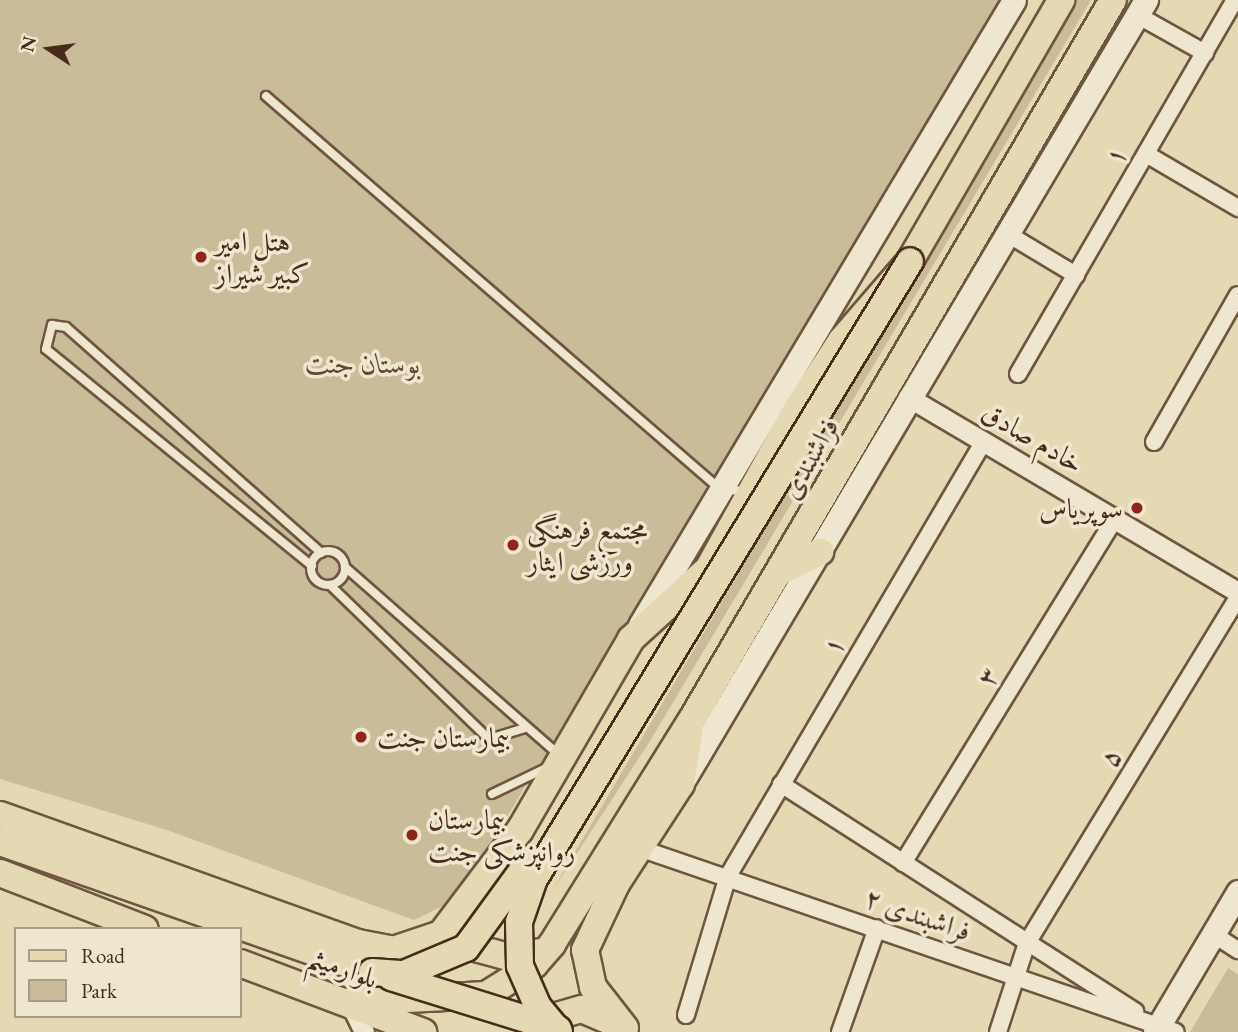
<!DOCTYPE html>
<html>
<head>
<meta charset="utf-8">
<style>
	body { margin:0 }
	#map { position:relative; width:1238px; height:1032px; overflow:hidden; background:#e5d9b3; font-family:"EB Garamond",Amiri,serif }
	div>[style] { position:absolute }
	.green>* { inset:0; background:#cabb99 }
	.roads { filter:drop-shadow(2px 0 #6e5641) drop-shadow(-2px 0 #6e5641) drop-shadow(0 2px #6e5641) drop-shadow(0 -2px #6e5641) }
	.service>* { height:8px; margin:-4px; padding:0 4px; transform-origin:4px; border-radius:4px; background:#eee6ce }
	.service>.ring { margin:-4px; padding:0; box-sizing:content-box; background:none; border:8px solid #eee6ce; border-radius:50% }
	.minor>* { height:16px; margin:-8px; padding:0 8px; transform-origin:8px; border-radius:8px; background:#eee6ce }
	.tertiary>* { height:19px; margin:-9.5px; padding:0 9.5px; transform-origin:9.5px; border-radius:9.5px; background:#eee6ce }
	.secondary>* { height:23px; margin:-11.5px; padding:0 11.5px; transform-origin:11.5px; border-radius:11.5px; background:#eee6ce }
	.primary>* { height:26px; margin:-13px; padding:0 13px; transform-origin:13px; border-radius:13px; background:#e5d9b3 }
	.bridges { filter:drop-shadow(2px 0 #472b1b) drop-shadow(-2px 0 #472b1b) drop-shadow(0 2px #472b1b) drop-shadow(0 -2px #472b1b) }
	.primary-bridge>* { height:26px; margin:-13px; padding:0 13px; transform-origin:13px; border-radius:13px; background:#e5d9b3 }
	.dots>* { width:19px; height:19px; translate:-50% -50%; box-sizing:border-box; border:4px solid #eee6ce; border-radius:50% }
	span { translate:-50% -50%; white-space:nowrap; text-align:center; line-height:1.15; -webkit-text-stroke:7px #eee6ce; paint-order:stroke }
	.street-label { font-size:28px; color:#472b1b }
	.poi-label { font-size:28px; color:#472b1b }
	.left { translate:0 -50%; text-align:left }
	.right { translate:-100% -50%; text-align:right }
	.park-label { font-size:28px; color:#614834; font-style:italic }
	.legend { position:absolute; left:14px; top:927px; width:228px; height:91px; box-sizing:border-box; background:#eee6ce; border:2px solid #ab9b86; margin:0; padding:9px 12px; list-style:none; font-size:21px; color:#472b1b }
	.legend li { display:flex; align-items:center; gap:14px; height:35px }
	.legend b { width:35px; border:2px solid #ab9b86 }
	.north { position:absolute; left:14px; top:14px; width:70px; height:70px; -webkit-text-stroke:5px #eee6ce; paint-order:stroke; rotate:283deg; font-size:19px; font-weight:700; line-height:28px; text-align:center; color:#472b1b }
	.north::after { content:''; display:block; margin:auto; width:24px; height:32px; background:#472b1b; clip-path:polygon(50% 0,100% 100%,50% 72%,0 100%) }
</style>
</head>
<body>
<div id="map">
	<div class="green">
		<div style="clip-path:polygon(0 0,1000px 0,563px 737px,526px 785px,459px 898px,414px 920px,167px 830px,0 779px)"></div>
		<div style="clip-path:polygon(1075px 0,1091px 0,650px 741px,551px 893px)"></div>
		<div style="clip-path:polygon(1228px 968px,1238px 974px,1238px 1032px,1190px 1032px)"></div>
	</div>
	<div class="roads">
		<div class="service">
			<div style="left:266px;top:96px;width:602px;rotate:40.89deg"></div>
			<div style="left:721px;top:490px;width:25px;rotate:2deg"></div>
			<div class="ring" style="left:311px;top:551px;width:26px;height:26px"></div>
			<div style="left:312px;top:566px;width:343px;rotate:-140.8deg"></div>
			<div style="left:46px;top:349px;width:25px;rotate:-76deg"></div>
			<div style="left:52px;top:325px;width:14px;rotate:8deg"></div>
			<div style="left:66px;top:327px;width:341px;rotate:41.5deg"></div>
			<div style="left:345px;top:567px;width:285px;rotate:41.3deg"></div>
			<div style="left:330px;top:585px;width:221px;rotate:44.1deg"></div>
			<div style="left:489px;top:739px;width:38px;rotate:-17deg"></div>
			<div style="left:492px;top:794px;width:60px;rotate:-25.7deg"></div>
		</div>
		<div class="minor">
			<div style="left:1137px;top:15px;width:78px;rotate:29.2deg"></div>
			<div style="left:1146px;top:154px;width:107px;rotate:30.4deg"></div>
			<div style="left:1006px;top:233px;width:82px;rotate:31deg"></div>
			<div style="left:1018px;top:374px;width:432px;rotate:-59.9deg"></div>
			<div style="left:1154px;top:442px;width:169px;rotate:-60.3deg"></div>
			<div style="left:781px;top:784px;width:421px;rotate:32.7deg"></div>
			<div style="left:642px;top:849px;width:564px;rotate:18.92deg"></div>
			<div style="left:903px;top:863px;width:406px;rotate:-58.4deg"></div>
			<div style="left:1213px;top:934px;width:30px;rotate:33deg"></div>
			<div style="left:686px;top:1015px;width:145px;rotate:-73.2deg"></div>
			<div style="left:728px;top:876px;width:505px;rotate:-59.52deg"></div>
			<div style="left:840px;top:1032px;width:110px;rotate:-70.4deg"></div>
			<div style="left:998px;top:1032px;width:94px;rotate:-72deg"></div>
			<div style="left:1027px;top:943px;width:404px;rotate:-58.6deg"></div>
		</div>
		<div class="tertiary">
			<div style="left:908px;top:397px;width:383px;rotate:30.6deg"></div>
			<div style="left:350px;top:1003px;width:32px;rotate:64deg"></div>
		</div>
		<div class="secondary">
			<div style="left:640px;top:625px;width:728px;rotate:-59.1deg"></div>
			<div style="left:684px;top:779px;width:906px;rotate:-59.33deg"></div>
			<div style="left:1155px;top:1032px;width:163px;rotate:-59.3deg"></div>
		</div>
		<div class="primary">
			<div style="left:779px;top:572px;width:46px;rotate:-26deg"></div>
			<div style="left:703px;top:578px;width:193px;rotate:-60.9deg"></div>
			<div style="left:797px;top:409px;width:81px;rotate:-57.1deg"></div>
			<div style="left:841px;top:341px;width:106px;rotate:-49.2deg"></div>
			<div style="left:910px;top:261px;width:302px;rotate:-59.9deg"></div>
			<div style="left:0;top:815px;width:380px;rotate:19.7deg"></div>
			<div style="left:358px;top:943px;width:36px;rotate:11deg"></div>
			<div style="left:393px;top:950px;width:51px;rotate:-18.4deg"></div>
			<div style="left:441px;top:934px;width:131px;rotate:-52.8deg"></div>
			<div style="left:520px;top:830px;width:221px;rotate:-59.8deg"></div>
			<div style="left:631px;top:639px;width:107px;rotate:-42.3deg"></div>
			<div style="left:0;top:842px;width:394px;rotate:19.3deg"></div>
			<div style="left:0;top:873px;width:155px;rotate:21.1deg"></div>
			<div style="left:470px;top:918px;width:32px;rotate:74deg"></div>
			<div style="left:479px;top:949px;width:46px;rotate:15.3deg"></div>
			<div style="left:523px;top:961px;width:18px;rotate:-29deg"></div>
			<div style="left:240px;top:963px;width:196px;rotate:20.7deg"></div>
			<div style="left:349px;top:1002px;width:137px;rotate:-2.9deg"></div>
			<div style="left:486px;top:995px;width:57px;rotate:-32deg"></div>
			<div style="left:534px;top:965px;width:28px;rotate:-49deg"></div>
			<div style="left:552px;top:944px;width:263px;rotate:-58.1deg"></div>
			<div style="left:691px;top:721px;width:835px;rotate:-59.66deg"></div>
			<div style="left:625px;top:1028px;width:52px;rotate:-128deg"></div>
			<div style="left:593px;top:987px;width:38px;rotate:-102deg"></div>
			<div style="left:585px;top:950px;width:73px;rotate:-64.8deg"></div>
			<div style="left:616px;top:884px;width:119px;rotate:-57deg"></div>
			<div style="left:681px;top:784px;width:52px;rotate:-81.1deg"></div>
			<div style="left:547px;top:1032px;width:19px;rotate:-58deg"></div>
			<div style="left:557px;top:1016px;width:26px;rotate:-16deg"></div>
			<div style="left:582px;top:1009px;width:40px;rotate:23.4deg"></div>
		</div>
	</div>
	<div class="bridges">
		<div class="primary-bridge">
			<div style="left:372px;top:972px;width:32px;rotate:4deg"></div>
			<div style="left:404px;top:974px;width:67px;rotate:-22.8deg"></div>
			<div style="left:466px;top:948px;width:109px;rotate:-54deg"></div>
			<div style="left:391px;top:977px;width:175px;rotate:17.3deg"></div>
			<div style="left:559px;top:1032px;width:33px;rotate:-130deg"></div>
			<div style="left:538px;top:1007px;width:45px;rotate:-113.7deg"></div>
			<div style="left:520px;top:966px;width:44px;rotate:-91.3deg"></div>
			<div style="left:519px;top:922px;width:46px;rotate:-70.8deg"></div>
			<div style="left:534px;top:879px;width:723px;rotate:-58.68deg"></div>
		</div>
	</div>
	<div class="dots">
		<div style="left:201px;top:257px;background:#8f2418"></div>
		<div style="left:1137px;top:508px;background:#8f2418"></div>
		<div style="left:513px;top:545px;background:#8f2418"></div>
		<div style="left:361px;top:737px;background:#8f2418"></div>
		<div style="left:412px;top:835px;background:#8f2418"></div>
	</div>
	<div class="street-label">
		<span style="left:1115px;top:155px;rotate:-60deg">۱</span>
		<span style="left:1033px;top:437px;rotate:30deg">خادم صادق</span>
		<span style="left:809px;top:458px;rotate:-60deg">فراشبندی</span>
		<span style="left:833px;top:645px;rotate:-59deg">۱</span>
		<span style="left:987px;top:676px;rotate:-58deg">۳</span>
		<span style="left:1110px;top:757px;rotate:-59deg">۵</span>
		<span style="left:918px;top:914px;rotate:19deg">۲ فراشبندی</span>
		<span style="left:343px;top:967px;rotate:20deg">بلوارمیثم</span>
	</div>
	<div class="poi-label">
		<span class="left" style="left:215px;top:257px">هتل امیر<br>کبیر شیراز</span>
		<span class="right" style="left:1123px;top:508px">سوپریاس</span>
		<span class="left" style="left:527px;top:545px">مجتمع فرهنگی<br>ورزشی ایثار</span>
		<span class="left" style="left:377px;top:737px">بیمارستان جنت</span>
		<span class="left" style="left:428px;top:835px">بیمارستان<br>روانپزشکی جنت</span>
	</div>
	<div class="park-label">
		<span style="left:363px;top:363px">بوستان جنت</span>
	</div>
	<ul class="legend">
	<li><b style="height:9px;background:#e5d9b3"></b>Road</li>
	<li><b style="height:19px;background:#cabb99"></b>Park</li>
	</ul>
	<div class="north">N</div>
</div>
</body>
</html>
